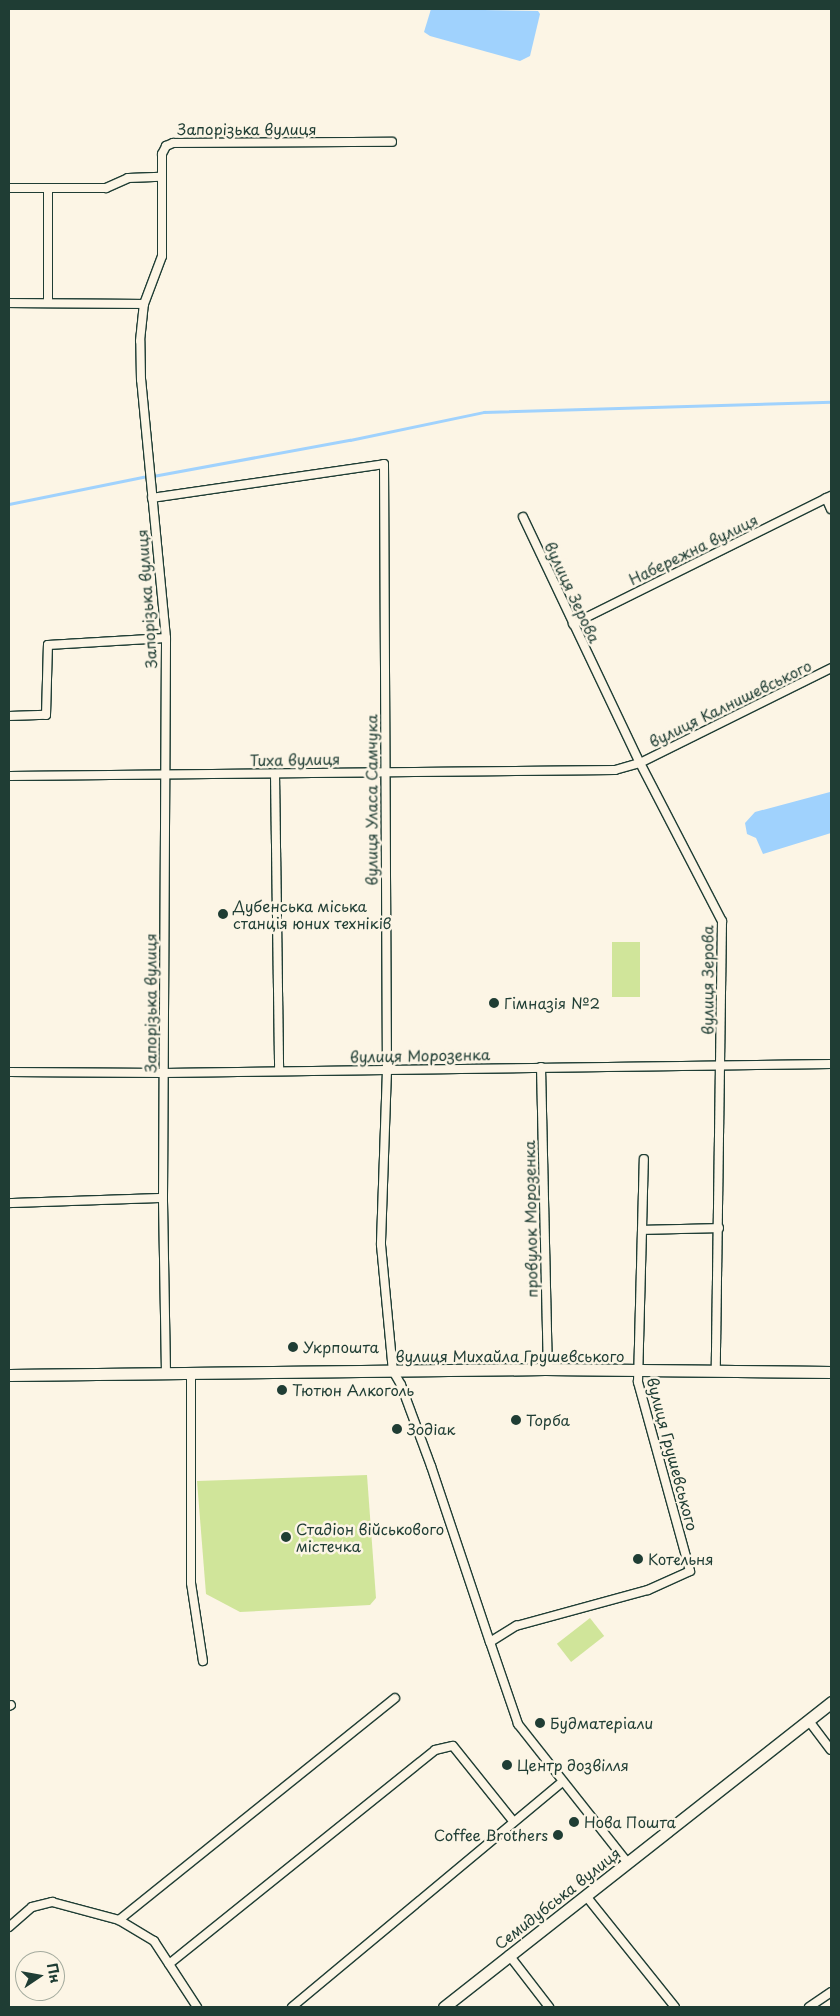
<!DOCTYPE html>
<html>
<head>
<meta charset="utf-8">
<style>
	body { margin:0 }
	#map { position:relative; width:840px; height:2016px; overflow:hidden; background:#fcf5e5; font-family:"Playpen Sans",sans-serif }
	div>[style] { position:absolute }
	.green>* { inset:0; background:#d0e59a; transform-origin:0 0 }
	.water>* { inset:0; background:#a0d2fd }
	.stream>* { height:2.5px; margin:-1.25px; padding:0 1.25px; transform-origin:1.25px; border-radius:1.25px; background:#a0d2fd }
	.roads { filter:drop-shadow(1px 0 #1f3d34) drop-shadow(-1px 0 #1f3d34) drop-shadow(0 1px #1f3d34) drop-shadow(0 -1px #1f3d34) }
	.street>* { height:8px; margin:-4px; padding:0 4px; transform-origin:4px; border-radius:4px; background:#fcf5e5 }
	.secondary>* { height:11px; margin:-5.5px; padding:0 5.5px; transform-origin:5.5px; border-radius:5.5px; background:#fcf5e5 }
	.dots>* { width:14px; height:14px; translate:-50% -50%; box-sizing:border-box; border:2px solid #fcf5e5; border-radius:50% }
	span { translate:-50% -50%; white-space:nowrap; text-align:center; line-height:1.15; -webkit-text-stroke:5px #fcf5e5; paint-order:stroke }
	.street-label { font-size:15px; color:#1f3d34 }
	.poi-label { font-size:15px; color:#1f3d34 }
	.left { translate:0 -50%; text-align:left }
	.right { translate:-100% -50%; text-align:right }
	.frame { position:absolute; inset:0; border:10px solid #1f3d34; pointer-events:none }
	.north { position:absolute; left:15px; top:1951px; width:50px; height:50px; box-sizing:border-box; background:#fcf5e5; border:1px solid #a4ab9e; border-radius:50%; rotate:78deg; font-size:14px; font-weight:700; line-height:20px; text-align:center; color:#1f3d34 }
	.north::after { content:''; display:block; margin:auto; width:18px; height:22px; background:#1f3d34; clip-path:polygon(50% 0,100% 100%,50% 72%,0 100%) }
</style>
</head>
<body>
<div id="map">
	<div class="green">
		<div style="left:640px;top:942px;width:55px;height:28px;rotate:90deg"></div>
		<div style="clip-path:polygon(367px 1475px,376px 1598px,370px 1605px,240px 1612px,206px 1594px,197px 1481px)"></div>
		<div style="left:590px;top:1618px;width:23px;height:42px;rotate:52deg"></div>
	</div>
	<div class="water">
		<div style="clip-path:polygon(431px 9px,538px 11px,540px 14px,530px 56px,520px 61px,430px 36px,424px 32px)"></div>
		<div style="clip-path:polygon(830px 792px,831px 833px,763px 854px,756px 838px,747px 834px,745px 823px,755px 812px)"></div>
	</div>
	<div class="stream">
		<div style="left:153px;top:476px;width:200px;rotate:-10.4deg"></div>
		<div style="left:350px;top:440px;width:137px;rotate:-11.8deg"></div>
		<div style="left:484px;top:412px;width:347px;rotate:-1.7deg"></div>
		<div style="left:9px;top:504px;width:137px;rotate:-11.4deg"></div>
	</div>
	<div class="roads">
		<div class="street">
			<div style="left:9px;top:188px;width:97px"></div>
			<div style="left:106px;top:188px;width:24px;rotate:-24deg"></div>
			<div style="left:128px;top:178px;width:33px;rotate:-2deg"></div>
			<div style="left:48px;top:188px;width:115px;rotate:90deg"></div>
			<div style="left:9px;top:303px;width:135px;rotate:0.4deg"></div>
			<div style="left:152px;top:498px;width:234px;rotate:-8.3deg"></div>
			<div style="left:384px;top:464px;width:606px;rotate:89.72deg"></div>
			<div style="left:387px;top:1070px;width:175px;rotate:92deg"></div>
			<div style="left:381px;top:1245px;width:127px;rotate:84.6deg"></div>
			<div style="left:393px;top:1371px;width:16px;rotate:60deg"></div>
			<div style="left:401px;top:1385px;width:86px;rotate:69.7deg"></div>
			<div style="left:431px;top:1466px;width:186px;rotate:71.5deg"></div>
			<div style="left:490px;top:1642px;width:31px;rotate:-32deg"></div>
			<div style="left:516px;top:1626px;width:137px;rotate:-15.3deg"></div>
			<div style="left:648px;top:1590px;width:46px;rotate:-24.3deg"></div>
			<div style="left:690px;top:1571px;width:196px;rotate:-105.4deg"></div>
			<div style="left:638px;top:1382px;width:223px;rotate:-88.5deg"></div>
			<div style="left:826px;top:498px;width:12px;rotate:66deg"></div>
			<div style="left:523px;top:517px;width:272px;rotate:64.6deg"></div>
			<div style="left:640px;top:763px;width:178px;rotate:62.6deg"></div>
			<div style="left:722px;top:921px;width:448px;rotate:90.8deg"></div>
			<div style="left:573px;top:624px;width:288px;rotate:-26.4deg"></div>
			<div style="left:9px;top:716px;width:37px;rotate:-2deg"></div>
			<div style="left:46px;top:715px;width:70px;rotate:-88.4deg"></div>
			<div style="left:48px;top:645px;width:118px;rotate:-3.4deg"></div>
			<div style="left:275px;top:774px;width:296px;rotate:89.2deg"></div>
			<div style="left:9px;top:776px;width:606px;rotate:-0.57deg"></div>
			<div style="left:615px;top:770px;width:26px;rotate:-16deg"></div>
			<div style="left:640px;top:763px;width:213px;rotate:-26.4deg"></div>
			<div style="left:541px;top:1067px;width:302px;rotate:88.7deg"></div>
			<div style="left:9px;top:1072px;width:155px;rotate:0.4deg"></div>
			<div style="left:164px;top:1073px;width:667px;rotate:-0.77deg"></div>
			<div style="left:9px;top:1203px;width:154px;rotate:-1.9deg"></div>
			<div style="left:642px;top:1230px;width:77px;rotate:-1.5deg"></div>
			<div style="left:166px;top:1373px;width:175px;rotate:-91deg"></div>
			<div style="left:163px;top:1198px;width:560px;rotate:-89.69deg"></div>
			<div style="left:166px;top:638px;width:259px;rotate:-95.5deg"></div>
			<div style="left:141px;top:380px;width:39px;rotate:-91deg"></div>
			<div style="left:140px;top:341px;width:37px;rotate:-84deg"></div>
			<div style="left:144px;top:304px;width:51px;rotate:-69.4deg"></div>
			<div style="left:162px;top:256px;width:102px;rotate:-90deg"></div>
			<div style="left:162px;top:154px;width:9px;rotate:-63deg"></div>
			<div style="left:166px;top:146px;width:8px;rotate:-23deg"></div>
			<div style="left:173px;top:143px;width:219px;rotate:-0.3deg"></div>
			<div style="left:191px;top:1373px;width:210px;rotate:90deg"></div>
			<div style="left:191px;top:1583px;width:79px;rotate:81.3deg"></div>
			<div style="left:490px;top:1642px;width:87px;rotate:71.1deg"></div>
			<div style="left:518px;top:1724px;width:176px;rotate:51.7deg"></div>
			<div style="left:9px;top:1706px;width:2px;rotate:-27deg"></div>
			<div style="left:809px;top:1721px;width:36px;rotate:53deg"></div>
			<div style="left:586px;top:1896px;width:142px;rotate:51.3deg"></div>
			<div style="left:119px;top:1920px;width:354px;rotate:-38.8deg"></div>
			<div style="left:9px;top:1927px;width:30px;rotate:-41deg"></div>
			<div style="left:32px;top:1907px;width:21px;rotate:-14deg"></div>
			<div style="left:52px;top:1902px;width:69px;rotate:15deg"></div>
			<div style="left:119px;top:1920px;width:41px;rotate:31deg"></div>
			<div style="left:154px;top:1941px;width:79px;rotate:56.9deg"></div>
			<div style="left:509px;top:1955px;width:66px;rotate:52.4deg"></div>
			<div style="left:169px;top:1964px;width:341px;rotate:-38.8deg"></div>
			<div style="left:435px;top:1750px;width:18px;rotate:-13deg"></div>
			<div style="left:453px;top:1746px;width:96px;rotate:51.3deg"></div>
			<div style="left:292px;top:2007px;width:351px;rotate:-39.8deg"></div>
			<div style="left:809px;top:2007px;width:27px;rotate:-34deg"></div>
		</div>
		<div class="secondary">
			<div style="left:9px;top:1375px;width:536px;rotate:-0.64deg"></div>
			<div style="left:545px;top:1369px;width:286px;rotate:0.6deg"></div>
			<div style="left:444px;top:2007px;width:493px;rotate:-38.2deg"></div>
		</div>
	</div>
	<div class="dots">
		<div style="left:223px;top:914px;background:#1f3d34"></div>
		<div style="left:494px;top:1003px;background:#1f3d34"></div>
		<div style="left:293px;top:1347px;background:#1f3d34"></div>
		<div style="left:282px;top:1390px;background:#1f3d34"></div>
		<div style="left:516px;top:1420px;background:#1f3d34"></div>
		<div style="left:397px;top:1429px;background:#1f3d34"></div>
		<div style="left:286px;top:1537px;background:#1f3d34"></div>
		<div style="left:638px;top:1559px;background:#1f3d34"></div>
		<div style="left:540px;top:1723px;background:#1f3d34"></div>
		<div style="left:507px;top:1765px;background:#1f3d34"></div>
		<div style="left:574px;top:1822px;background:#1f3d34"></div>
		<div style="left:558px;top:1835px;background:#1f3d34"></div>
	</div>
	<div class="street-label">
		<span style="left:247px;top:129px">Запорізька вулиця</span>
		<span style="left:693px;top:549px;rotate:-26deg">Набережна вулиця</span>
		<span style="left:573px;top:592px;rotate:65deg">вулиця Зерова</span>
		<span style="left:146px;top:599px;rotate:-94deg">Запорізька вулиця</span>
		<span style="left:730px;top:703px;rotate:-26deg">вулиця Калнишевського</span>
		<span style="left:295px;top:759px;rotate:-1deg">Тиха вулиця</span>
		<span style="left:371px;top:800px;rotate:-90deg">вулиця Уласа Самчука</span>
		<span style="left:707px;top:980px;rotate:-90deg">вулиця Зерова</span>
		<span style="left:150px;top:1003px;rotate:-90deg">Запорізька вулиця</span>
		<span style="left:420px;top:1055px;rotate:-1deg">вулиця Морозенка</span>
		<span style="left:530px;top:1219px;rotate:-91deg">провулок Морозенка</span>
		<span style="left:510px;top:1356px">вулиця Михайла Грушевського</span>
		<span style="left:673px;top:1454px;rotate:75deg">вулиця Грушевського</span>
		<span style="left:557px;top:1898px;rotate:-38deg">Семидубська вулиця</span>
	</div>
	<div class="poi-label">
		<span class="left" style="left:233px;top:914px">Дубенська міська<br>станція юних техніків</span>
		<span class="left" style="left:504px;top:1003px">Гімназія №2</span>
		<span class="left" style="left:303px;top:1347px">Укрпошта</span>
		<span class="left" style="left:292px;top:1390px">Тютюн Алкоголь</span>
		<span class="left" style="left:526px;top:1420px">Торба</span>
		<span class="left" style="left:407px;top:1429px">Зодіак</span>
		<span class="left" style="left:296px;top:1537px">Стадіон військового<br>містечка</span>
		<span class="left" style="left:648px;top:1559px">Котельня</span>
		<span class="left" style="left:550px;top:1723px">Будматеріали</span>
		<span class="left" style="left:517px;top:1765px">Центр дозвілля</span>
		<span class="left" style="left:584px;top:1822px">Нова Пошта</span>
		<span class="right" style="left:548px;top:1835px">Coffee Brothers</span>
	</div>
	<div class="frame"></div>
	<div class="north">Пн</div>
</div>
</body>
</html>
